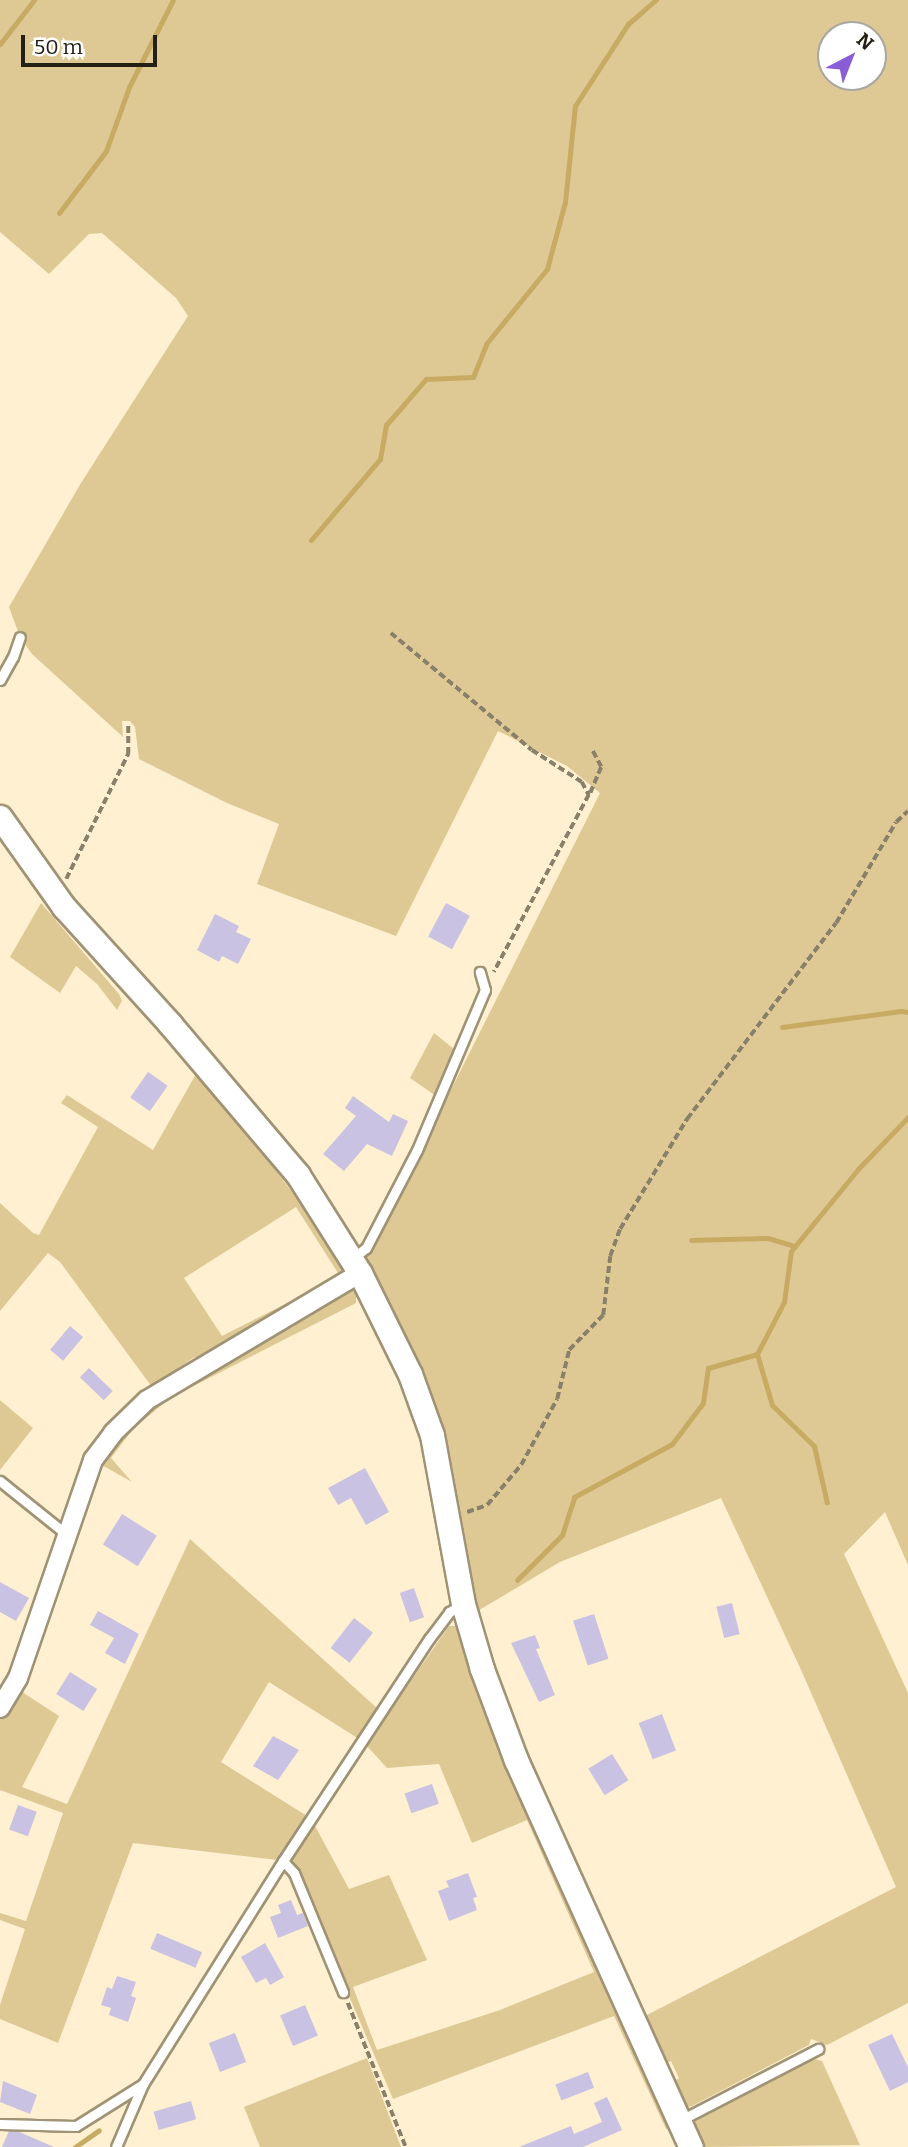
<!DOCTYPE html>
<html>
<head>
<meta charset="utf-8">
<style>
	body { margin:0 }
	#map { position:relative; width:908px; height:2147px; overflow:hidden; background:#fef0d0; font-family:Bitter,serif }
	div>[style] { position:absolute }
	.green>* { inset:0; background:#dec995 }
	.stream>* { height:5px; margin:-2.5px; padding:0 2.5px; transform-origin:2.5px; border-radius:2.5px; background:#c8ab63 }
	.building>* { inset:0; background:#cac2e2; transform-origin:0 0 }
	.path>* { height:3.5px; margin-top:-1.75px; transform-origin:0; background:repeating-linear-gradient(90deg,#89806a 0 7px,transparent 0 10.5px) }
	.roads { filter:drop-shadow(2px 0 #a09375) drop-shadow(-2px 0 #a09375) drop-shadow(0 2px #a09375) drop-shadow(0 -2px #a09375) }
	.service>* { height:9px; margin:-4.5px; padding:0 4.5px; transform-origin:4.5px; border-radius:4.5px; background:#fff }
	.minor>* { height:18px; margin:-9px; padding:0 9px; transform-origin:9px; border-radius:9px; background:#fff }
	.tertiary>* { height:23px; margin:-11.5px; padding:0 11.5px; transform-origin:11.5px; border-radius:11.5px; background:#fff }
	span { translate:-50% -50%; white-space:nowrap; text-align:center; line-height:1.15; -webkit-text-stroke:6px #fff; paint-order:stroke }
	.north { position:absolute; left:817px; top:21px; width:70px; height:70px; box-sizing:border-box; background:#fff; border:2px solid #a8a6a1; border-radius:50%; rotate:42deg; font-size:19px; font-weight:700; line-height:28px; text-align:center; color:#252014 }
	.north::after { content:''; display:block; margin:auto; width:24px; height:32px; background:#8a5dd7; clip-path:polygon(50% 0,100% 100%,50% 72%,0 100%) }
	.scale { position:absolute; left:21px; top:35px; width:136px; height:32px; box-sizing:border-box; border:4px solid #252014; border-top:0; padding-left:9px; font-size:21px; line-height:24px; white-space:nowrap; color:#252014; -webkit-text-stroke:5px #fff; paint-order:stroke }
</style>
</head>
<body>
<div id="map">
	<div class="green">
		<div style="clip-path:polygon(evenodd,0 0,908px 0,908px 1565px,885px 1512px,844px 1554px,908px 1693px,908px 2003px,827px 2045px,811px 2039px,809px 2045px,692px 2106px,683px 2109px,672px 2083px,679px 2078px,671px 2061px,662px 2065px,643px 2017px,896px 1887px,802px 1672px,721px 1498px,560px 1562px,476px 1612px,461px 1533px,365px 1261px,600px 793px,567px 766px,498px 731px,396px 936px,257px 884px,279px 824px,227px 803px,139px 759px,135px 727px,130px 721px,122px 721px,123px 737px,32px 654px,20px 637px,9px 607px,81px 483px,188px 316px,176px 298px,102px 233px,89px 234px,49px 274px,0 232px,0 0,831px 35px,873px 35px,873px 77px,831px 77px,831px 35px)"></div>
		<div style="clip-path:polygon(41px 903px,119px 994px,122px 1001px,117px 1010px,97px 984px,76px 966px,60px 993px,10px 957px)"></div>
		<div style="clip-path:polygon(434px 1033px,454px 1049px,436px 1096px,410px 1078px)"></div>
		<div style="clip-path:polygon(196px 1074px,221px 1098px,305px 1209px,344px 1269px,338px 1273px,296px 1207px,184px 1278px,222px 1336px,321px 1286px,284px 1313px,217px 1352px,193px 1358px,152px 1387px,60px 1262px,48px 1253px,0 1311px,0 1203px,33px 1233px,39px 1235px,98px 1127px,61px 1103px,67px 1095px,153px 1150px)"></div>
		<div style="clip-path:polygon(356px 1288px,356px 1303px,170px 1398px,133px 1429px,111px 1458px,132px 1482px,100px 1464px,112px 1446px,149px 1407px)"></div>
		<div style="clip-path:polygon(0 1400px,33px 1428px,0 1470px)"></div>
		<div style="clip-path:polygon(190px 1539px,378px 1709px,359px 1739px,269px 1682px,221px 1762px,307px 1816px,278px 1860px,133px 1843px,58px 2043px,0 2019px,0 2005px,25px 1929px,0 1920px,0 1913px,26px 1921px,63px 1813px,0 1790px,0 1719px,19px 1690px,59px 1716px,22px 1787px,67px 1804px)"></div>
		<div style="clip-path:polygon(449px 1626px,457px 1626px,461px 1629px,674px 2127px,666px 2129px,614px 2016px,393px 2099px,291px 1860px,314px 1824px,349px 1889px,389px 1875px,427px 1960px,353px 1987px,377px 2050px,500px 2010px,594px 1972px,527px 1820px,472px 1843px,439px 1764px,387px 1768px,366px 1745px)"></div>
		<div style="clip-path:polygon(367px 2058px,401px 2147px,260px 2147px,244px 2107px)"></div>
		<div style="clip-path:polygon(814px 2059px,822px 2061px,860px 2145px,701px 2147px,690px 2124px)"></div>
	</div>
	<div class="stream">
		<div style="left:0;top:44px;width:56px;rotate:-52.3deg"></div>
		<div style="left:59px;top:213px;width:78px;rotate:-52.8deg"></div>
		<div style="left:106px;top:151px;width:68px;rotate:-70.2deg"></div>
		<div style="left:129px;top:87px;width:97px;rotate:-63.2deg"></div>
		<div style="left:311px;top:540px;width:106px;rotate:-49.6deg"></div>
		<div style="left:380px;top:459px;width:35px;rotate:-80deg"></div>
		<div style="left:386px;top:425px;width:61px;rotate:-49deg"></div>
		<div style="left:426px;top:379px;width:47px;rotate:-2.4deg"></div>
		<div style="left:473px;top:377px;width:35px;rotate:-68deg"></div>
		<div style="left:486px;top:344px;width:97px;rotate:-50.9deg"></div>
		<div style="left:547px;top:269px;width:69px;rotate:-75deg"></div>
		<div style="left:565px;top:202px;width:97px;rotate:-84.1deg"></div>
		<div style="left:575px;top:106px;width:98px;rotate:-57.1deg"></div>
		<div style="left:628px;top:24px;width:37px;rotate:-41deg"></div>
		<div style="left:782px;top:1027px;width:120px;rotate:-7.7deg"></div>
		<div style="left:901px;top:1011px;width:7px;rotate:8deg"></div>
		<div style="left:691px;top:1240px;width:77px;rotate:-1.5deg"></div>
		<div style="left:768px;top:1238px;width:28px;rotate:17deg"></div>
		<div style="left:757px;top:1354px;width:53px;rotate:73.6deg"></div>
		<div style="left:772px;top:1405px;width:59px;rotate:44.3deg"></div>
		<div style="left:814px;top:1446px;width:58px;rotate:77.2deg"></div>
		<div style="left:517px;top:1580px;width:64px;rotate:-45deg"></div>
		<div style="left:562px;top:1535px;width:40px;rotate:-72deg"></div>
		<div style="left:574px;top:1497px;width:111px;rotate:-28.4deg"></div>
		<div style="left:672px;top:1444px;width:51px;rotate:-52.9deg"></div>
		<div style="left:703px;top:1403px;width:35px;rotate:-82deg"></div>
		<div style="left:708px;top:1368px;width:51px;rotate:-15.9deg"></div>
		<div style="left:757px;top:1354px;width:59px;rotate:-62.6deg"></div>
		<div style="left:784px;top:1302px;width:51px;rotate:-82.2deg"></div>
		<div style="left:791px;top:1251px;width:106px;rotate:-50.7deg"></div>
		<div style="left:858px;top:1169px;width:72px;rotate:-46.1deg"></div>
		<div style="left:75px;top:2147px;width:29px;rotate:-35deg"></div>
	</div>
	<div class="building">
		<div style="left:446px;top:903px;width:27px;height:38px;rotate:28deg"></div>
		<div style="clip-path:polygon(215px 914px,239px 926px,236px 932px,251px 939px,238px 964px,222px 956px,219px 962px,197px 950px)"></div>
		<div style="left:148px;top:1072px;width:24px;height:31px;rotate:35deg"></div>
		<div style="clip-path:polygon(353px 1096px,389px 1122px,393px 1114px,408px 1121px,392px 1156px,367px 1144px,344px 1171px,323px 1154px,356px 1116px,345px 1108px)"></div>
		<div style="left:70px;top:1326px;width:17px;height:31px;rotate:40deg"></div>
		<div style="left:89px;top:1368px;width:33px;height:13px;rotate:44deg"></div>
		<div style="clip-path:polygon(365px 1468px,389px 1512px,366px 1525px,351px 1498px,338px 1505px,328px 1488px)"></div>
		<div style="left:122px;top:1514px;width:41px;height:36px;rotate:32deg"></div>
		<div style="clip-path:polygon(0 1582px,29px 1598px,16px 1621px,0 1612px)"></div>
		<div style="left:414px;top:1588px;width:31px;height:15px;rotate:71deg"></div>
		<div style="left:732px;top:1603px;width:32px;height:16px;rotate:76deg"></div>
		<div style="clip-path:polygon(98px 1611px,139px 1634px,125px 1664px,105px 1653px,114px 1638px,90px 1625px)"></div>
		<div style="left:594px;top:1614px;width:47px;height:22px;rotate:72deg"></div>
		<div style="left:354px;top:1618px;width:24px;height:38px;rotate:38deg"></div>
		<div style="clip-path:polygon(535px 1635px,540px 1648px,536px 1649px,555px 1695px,539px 1702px,511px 1643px)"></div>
		<div style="left:70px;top:1672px;width:32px;height:26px;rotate:32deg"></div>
		<div style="left:662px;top:1714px;width:39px;height:25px;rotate:69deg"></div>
		<div style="clip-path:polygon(273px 1736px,299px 1750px,278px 1780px,253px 1766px)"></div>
		<div style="left:612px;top:1754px;width:31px;height:28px;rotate:58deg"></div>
		<div style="left:432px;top:1784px;width:21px;height:29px;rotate:71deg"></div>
		<div style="left:18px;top:1805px;width:20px;height:26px;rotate:20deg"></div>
		<div style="clip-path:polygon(468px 1873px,477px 1897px,473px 1898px,477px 1910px,449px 1921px,438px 1891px,449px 1887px,446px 1881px)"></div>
		<div style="clip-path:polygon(291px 1900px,297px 1915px,303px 1913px,308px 1926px,278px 1938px,270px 1917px,281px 1913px,278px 1905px)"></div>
		<div style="left:157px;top:1933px;width:49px;height:17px;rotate:23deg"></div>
		<div style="clip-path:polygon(265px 1943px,284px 1977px,270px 1985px,266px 1978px,256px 1983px,241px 1957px)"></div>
		<div style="clip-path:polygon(117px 1976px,136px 1982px,131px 1996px,136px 1998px,128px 2022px,109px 2015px,111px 2008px,101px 2005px,107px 1987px,112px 1989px)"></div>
		<div style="left:305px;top:2005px;width:33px;height:27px;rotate:67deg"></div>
		<div style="left:235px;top:2033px;width:31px;height:28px;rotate:69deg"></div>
		<div style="clip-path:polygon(892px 2034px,908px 2067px,908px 2082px,890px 2091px,868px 2045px)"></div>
		<div style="left:588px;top:2072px;width:17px;height:35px;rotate:69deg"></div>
		<div style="clip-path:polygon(3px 2081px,37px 2095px,30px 2114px,0 2102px)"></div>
		<div style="clip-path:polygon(607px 2097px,622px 2130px,583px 2147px,519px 2147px,571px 2126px,574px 2134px,602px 2122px,594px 2103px)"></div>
		<div style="left:191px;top:2101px;width:19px;height:39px;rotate:74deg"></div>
		<div style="clip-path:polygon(9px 2131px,17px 2131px,54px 2147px,2px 2147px)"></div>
	</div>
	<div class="path">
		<div style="left:391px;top:633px;width:183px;rotate:39.7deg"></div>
		<div style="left:532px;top:750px;width:59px;rotate:32.6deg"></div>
		<div style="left:582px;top:782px;width:15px;rotate:62deg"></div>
		<div style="left:589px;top:795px;width:201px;rotate:118.2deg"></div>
		<div style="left:590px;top:793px;width:28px;rotate:-67deg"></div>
		<div style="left:601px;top:767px;width:19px;rotate:-118deg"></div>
		<div style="left:66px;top:879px;width:140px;rotate:-63.6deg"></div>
		<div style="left:128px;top:754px;width:29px;rotate:-90deg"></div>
		<div style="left:467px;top:1512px;width:21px;rotate:-19deg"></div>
		<div style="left:487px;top:1505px;width:52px;rotate:-49.6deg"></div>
		<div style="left:521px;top:1465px;width:75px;rotate:-61.4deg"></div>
		<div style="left:557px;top:1399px;width:50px;rotate:-76.2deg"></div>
		<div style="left:569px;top:1350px;width:49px;rotate:-45.8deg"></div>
		<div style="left:603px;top:1315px;width:59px;rotate:-83.2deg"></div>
		<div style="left:610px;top:1256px;width:29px;rotate:-70deg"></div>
		<div style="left:620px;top:1229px;width:129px;rotate:-58.7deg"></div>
		<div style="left:687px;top:1119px;width:246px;rotate:-52.8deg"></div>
		<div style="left:836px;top:923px;width:117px;rotate:-59.3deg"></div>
		<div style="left:896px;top:822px;width:16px;rotate:-43deg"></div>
		<div style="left:348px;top:2003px;width:155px;rotate:68.1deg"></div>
	</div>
	<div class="roads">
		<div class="service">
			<div style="left:0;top:680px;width:26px;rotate:-61deg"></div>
			<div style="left:13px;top:657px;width:21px;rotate:-71deg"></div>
			<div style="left:353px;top:1258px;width:16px;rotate:-38deg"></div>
			<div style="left:366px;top:1248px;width:110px;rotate:-62.5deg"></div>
			<div style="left:417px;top:1150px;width:174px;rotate:-67deg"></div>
			<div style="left:485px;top:990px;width:19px;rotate:-106deg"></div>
			<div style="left:0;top:1481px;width:85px;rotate:38.8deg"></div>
			<div style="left:283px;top:1861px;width:16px;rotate:47deg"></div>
			<div style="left:294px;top:1873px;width:129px;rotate:67.6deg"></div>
			<div style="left:679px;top:2121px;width:157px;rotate:-27.4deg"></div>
			<div style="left:0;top:2124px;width:76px;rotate:1.5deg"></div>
			<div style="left:76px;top:2126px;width:79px;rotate:-32.1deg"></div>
			<div style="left:116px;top:2147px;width:69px;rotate:-66.8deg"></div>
			<div style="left:143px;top:2084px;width:263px;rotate:-57.9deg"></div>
			<div style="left:283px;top:1861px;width:266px;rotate:-56.7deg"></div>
			<div style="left:429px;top:1639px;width:34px;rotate:-53deg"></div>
			<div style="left:449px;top:1612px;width:15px;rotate:-28deg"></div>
		</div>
		<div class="minor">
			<div style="left:0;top:1708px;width:35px;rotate:-59deg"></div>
			<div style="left:18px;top:1678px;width:231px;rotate:-71deg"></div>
			<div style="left:93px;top:1460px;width:34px;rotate:-53deg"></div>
			<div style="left:113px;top:1433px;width:47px;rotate:-44.1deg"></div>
			<div style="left:147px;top:1400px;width:248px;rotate:-30.8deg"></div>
		</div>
		<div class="tertiary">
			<div style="left:0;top:817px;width:110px;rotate:54.6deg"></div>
			<div style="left:64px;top:907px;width:158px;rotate:47.8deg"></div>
			<div style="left:170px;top:1024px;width:198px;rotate:49.7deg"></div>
			<div style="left:298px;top:1175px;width:116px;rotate:57.7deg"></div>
			<div style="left:360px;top:1273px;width:113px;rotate:63.7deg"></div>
			<div style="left:410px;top:1374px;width:65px;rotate:70.2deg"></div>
			<div style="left:432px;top:1435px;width:172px;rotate:79.6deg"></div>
			<div style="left:463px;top:1604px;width:68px;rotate:73.7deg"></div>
			<div style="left:482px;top:1669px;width:97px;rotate:69.5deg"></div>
			<div style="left:516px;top:1760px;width:425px;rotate:65.7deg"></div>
		</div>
	</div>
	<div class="north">N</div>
	<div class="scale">50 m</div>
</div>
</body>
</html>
